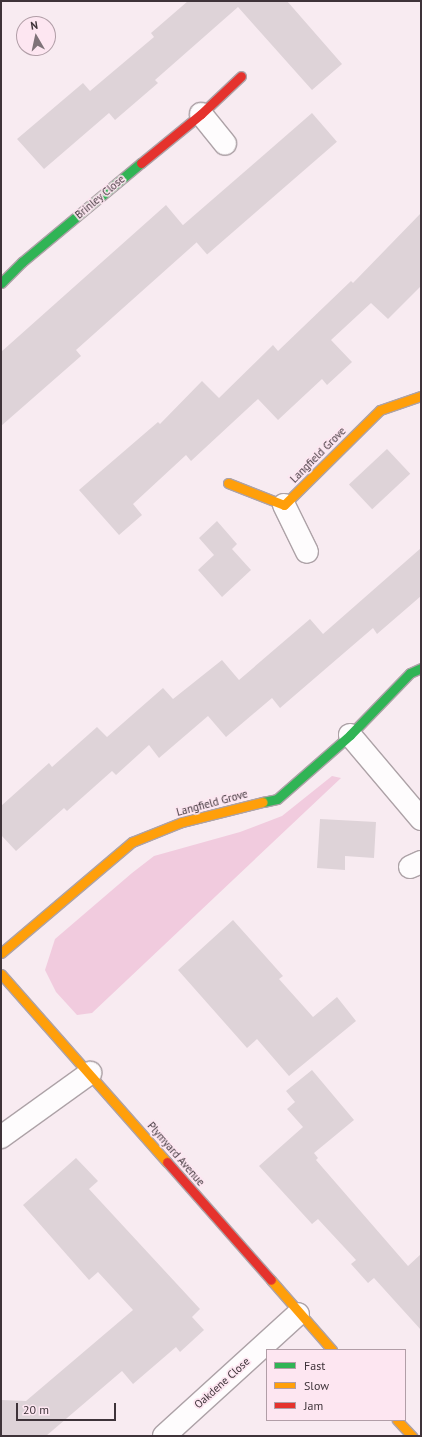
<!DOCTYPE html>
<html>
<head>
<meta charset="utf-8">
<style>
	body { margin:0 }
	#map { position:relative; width:422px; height:1437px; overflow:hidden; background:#f8ebf1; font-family:"PT Sans",sans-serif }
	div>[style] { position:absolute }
	.green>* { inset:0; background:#f1cbde }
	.building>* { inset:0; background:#ded3d8; transform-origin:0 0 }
	.roads { filter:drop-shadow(1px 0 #ada2a7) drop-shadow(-1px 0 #ada2a7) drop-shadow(0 1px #ada2a7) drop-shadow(0 -1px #ada2a7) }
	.street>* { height:22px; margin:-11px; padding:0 11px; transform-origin:11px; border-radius:11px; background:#fefcfd }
	.fast>* { height:9px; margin:-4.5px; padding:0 4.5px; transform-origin:4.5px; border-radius:4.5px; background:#30b455 }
	.slow>* { height:9px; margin:-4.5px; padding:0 4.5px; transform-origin:4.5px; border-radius:4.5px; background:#ff9f0a }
	.jam>* { height:9px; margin:-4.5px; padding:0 4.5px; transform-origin:4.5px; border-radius:4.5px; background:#e5322d }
	span { translate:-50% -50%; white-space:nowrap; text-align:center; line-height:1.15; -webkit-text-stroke:3.5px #fde6f1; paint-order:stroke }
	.street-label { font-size:11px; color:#3e3339 }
	.frame { position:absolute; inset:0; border:2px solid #3e3339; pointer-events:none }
	.legend { position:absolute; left:266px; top:1349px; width:140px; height:72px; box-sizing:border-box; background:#fde6f1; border:1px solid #b19ea7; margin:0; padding:5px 7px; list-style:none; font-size:12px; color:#3e3339 }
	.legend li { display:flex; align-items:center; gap:8px; height:20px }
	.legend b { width:20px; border:1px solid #b19ea7 }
	.north { position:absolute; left:16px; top:16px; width:40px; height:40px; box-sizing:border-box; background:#fde6f1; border:1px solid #b19ea7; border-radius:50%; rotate:351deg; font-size:11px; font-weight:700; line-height:16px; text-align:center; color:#3e3339 }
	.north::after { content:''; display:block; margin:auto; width:14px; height:18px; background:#7f7379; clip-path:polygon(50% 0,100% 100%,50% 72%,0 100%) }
	.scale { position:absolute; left:16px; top:1403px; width:100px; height:18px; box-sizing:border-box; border:2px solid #3e3339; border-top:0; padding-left:5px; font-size:12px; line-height:14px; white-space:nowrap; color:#3e3339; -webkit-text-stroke:3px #fde6f1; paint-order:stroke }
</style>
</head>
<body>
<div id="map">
	<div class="green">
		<div style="clip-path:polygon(332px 776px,341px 778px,92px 1013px,77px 1015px,56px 992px,45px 970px,55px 939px,132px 873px,154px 856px,240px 832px,282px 816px)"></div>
	</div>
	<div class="building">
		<div style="clip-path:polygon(188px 1px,287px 1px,342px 64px,312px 90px,238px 7px,155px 80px,158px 83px,115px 120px,109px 113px,44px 169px,17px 139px,83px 83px,90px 91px,154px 37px,151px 33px)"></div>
		<div style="left:312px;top:113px;width:38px;height:172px;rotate:49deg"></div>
		<div style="clip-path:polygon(166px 205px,197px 242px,76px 350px,81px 356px,1px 426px,1px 352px)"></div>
		<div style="clip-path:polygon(421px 213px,421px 286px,388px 319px,371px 303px,331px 340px,352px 362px,327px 385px,322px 379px,278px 420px,258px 399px,191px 461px,186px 455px,133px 504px,142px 515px,119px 535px,79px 490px,158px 422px,160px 424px,202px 381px,219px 398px,273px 345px,278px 351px,351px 281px,353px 283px)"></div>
		<div style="left:387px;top:449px;width:34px;height:52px;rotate:47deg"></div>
		<div style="clip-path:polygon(217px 521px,237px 544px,232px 549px,251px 570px,222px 597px,198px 570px,214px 555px,199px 538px)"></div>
		<div style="clip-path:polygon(421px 548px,421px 596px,377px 634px,373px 628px,280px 708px,272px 698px,226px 737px,208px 716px,159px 758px,149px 745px,116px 775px,112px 771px,67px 811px,64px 808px,16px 851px,1px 835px,1px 806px,49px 763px,52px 767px,97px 727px,107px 737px,163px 688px,173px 699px,222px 660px,239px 680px,310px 619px,323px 634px)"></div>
		<div style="clip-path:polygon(320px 819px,376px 822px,374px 858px,345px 856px,345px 870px,317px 868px)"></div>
		<div style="clip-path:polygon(233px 920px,283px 976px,279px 979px,313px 1017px,337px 997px,356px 1021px,289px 1076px,257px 1039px,247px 1048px,178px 970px)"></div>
		<div style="clip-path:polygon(312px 1070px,354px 1120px,314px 1153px,318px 1158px,316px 1160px,408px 1266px,421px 1254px,421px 1330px,374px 1278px,368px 1283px,351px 1264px,356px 1260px,318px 1219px,312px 1224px,259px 1166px,303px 1127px,287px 1109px,295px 1102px,286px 1091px)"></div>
		<div style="clip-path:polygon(76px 1158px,98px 1181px,89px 1189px,200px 1309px,192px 1317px,204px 1330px,180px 1352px,176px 1347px,133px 1384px,122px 1371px,46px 1436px,1px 1436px,1px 1400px,26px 1401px,133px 1310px,98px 1272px,89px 1280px,23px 1205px)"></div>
	</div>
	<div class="roads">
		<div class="street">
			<div style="left:201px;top:114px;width:38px;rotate:51deg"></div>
			<div style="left:284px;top:505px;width:52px;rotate:63.9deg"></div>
			<div style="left:350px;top:735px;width:110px;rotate:49.8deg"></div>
			<div style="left:410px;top:867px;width:12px;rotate:-24deg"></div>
			<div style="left:1px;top:1137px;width:110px;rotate:-35.7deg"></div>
			<div style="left:164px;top:1436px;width:181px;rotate:-42.3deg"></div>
		</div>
		<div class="fast">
			<div style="left:1px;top:283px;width:30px;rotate:-45deg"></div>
			<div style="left:22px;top:262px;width:155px;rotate:-39.8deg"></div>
			<div style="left:263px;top:802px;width:14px;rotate:-12deg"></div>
			<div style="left:277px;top:799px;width:97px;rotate:-41.2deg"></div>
			<div style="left:350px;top:735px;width:86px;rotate:-45.9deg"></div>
			<div style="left:410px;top:673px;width:12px;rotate:-24deg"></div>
		</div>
		<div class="slow">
			<div style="left:228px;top:483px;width:60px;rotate:21.4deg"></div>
			<div style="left:284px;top:505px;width:135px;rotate:-44.7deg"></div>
			<div style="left:380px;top:410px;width:43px;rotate:-18.9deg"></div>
			<div style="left:1px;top:953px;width:172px;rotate:-40.3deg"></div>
			<div style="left:132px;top:842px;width:54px;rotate:-21.8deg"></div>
			<div style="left:182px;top:822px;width:83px;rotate:-13.9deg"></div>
			<div style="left:1px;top:974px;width:251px;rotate:48.6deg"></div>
			<div style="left:271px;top:1280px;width:93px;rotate:48.9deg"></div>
			<div style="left:397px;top:1420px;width:22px;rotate:47deg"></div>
		</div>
		<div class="jam">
			<div style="left:141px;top:163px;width:77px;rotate:-39.2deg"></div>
			<div style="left:201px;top:114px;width:55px;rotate:-43.5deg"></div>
			<div style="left:167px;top:1162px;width:157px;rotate:48.6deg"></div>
		</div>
	</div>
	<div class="street-label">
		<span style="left:100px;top:197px;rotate:-40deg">Brinley Close</span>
		<span style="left:318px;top:455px;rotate:-45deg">Langfield Grove</span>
		<span style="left:212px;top:803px;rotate:-15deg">Langfield Grove</span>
		<span style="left:176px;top:1154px;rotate:49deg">Plymyard Avenue</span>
		<span style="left:222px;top:1383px;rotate:-42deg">Oakdene Close</span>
	</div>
	<div class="frame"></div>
	<ul class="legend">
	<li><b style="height:5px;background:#30b455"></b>Fast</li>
	<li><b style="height:5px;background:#ff9f0a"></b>Slow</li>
	<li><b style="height:5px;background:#e5322d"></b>Jam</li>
	</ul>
	<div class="north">N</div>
	<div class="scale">20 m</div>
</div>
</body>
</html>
